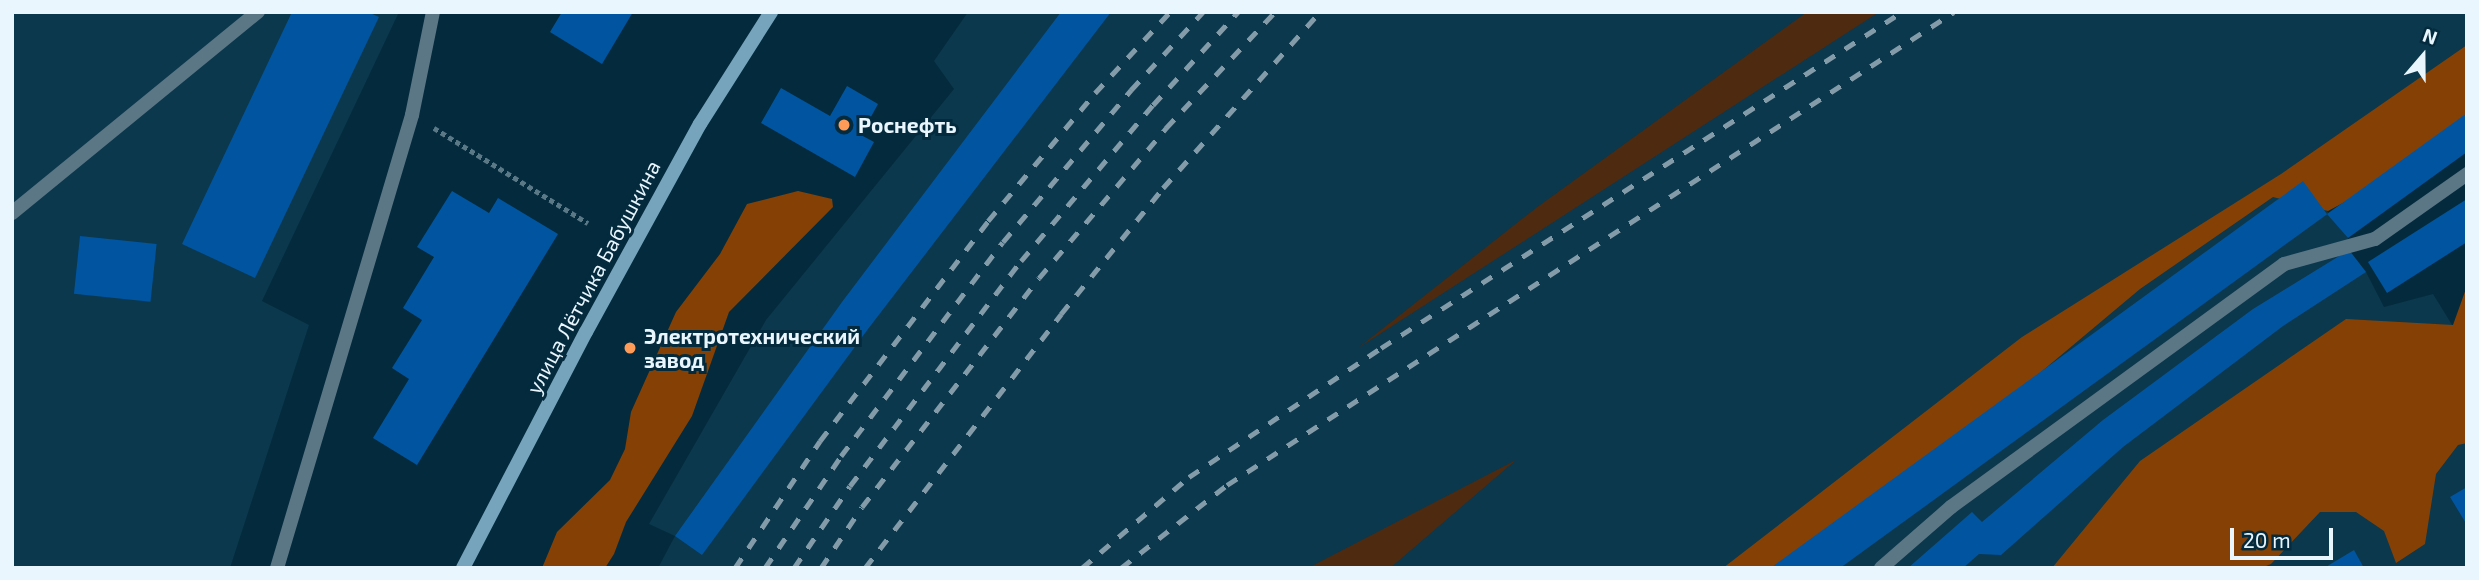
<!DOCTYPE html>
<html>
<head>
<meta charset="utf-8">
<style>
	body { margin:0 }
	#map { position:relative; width:2479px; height:580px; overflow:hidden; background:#042b3d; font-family:"Exo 2",sans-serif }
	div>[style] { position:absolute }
	.built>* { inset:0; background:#0b384c }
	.green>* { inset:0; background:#4e2a10 }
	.forest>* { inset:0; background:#854105 }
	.building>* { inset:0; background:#0155a0; transform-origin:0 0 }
	.path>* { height:4.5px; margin-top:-2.25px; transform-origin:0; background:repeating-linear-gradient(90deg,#5b7886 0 5px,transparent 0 8.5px) }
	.service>* { height:14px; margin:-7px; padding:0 7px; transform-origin:7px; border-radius:7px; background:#5b7786 }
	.secondary>* { height:14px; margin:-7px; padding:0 7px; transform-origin:7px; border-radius:7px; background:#77a4bd }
	.rail>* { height:5px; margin-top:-2.5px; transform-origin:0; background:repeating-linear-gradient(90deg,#849ca9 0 12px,transparent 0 24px) }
	.dots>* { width:19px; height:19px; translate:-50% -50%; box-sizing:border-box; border:4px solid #042b3d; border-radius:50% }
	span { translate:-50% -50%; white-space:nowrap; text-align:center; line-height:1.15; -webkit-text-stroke:6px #042b3d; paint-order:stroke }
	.poi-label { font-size:21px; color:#e9f6fe; font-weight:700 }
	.left { translate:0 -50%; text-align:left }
	.street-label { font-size:21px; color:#e9f6fe }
	.frame { position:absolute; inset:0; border:14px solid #e9f6fe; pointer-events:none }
	.north { position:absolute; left:2388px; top:21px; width:70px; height:70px; -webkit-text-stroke:5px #042b3d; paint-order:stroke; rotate:20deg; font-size:19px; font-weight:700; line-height:28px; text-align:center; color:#e9f6fe }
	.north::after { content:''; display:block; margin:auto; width:24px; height:32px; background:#e9f6fe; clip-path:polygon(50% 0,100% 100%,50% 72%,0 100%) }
	.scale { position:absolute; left:2230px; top:528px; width:103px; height:32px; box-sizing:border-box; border:4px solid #e9f6fe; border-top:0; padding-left:9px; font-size:21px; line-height:24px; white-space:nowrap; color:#e9f6fe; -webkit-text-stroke:5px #042b3d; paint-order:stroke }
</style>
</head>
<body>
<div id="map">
	<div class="built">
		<div style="clip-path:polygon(12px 12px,399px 12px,262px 301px,309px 325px,230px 568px,12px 568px)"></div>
		<div style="clip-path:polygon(968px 12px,2467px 12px,2467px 74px,2304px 181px,2348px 238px,2349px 250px,2366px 272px,2384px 307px,2433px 294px,2467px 349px,2467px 568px,658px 568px,675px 536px,649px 524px,766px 320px,954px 89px,934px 61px)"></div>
	</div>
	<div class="green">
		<div style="clip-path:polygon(1807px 12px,1879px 12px,1358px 348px,1536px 208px)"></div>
		<div style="clip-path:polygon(1516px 460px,1390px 568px,1308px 568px)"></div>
	</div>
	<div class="forest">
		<div style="clip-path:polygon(2467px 45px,2467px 118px,2384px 181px,2328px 211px,2273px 197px,2140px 289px,1807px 568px,1723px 568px,2022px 337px,2281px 174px)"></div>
		<div style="clip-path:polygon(798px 191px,832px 199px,833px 207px,729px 312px,692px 416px,626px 522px,614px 554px,605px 568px,542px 568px,557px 532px,610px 480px,625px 449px,631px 412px,676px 312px,720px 254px,747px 204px)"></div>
		<div style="clip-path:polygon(2467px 286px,2467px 443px,2458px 445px,2436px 474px,2425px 544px,2396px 563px,2384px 531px,2356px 512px,2320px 512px,2271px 564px,2261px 568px,2052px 568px,2140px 461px,2346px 319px,2453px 325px)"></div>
	</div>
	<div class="building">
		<div style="clip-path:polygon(292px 12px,368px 12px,379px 17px,255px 278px,182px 244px)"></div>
		<div style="clip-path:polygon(562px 12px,633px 12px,602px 64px,550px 32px)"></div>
		<div style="clip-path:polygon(1061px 12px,1111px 12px,868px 329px,702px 555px,675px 536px,842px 302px)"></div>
		<div style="clip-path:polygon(847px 86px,878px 104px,861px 135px,874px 142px,855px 177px,761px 123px,781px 88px,830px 116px)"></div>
		<div style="clip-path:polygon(2467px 113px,2467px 152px,2348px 238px,2327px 214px)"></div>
		<div style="left:2303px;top:181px;width:41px;height:655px;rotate:54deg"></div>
		<div style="clip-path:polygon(452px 191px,489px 213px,498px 198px,558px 234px,417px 465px,373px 438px,409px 379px,392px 368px,422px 320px,403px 308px,434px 257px,417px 247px)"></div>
		<div style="clip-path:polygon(2467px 199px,2467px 242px,2387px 293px,2368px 262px)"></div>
		<div style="left:80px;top:236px;width:77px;height:58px;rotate:6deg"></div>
		<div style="clip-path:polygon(2349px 250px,2366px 272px,2283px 326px,2123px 447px,2001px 555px,1979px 554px,1963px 568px,1908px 568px,1972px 512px,1982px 522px,2103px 420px,2253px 309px)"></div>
		<div style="clip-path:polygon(2467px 487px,2467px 525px,2450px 497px)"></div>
		<div style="clip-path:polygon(2354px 550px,2364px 568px,2324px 568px)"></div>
	</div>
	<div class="path">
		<div style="left:434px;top:128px;width:181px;rotate:31.7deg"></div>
	</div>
	<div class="service">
		<div style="left:12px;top:213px;width:318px;rotate:-39.3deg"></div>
		<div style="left:277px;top:568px;width:473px;rotate:-73.4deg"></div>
		<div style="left:412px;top:115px;width:105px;rotate:-78.5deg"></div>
		<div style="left:1881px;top:568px;width:93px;rotate:-41.1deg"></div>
		<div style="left:1951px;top:507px;width:412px;rotate:-36.1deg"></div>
		<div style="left:2284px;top:264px;width:94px;rotate:-15.4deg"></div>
		<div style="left:2375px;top:239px;width:113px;rotate:-35.2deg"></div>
	</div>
	<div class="secondary">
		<div style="left:463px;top:568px;width:266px;rotate:-62.5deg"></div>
		<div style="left:586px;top:332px;width:237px;rotate:-61.3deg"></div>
		<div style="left:700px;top:124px;width:133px;rotate:-57.6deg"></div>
	</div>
	<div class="rail">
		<div style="left:735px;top:568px;width:153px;rotate:-56.2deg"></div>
		<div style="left:820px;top:441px;width:277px;rotate:-52.6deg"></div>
		<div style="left:988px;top:221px;width:167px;rotate:-50.1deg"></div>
		<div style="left:1095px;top:93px;width:110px;rotate:-47.2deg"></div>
		<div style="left:765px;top:568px;width:135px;rotate:-55.8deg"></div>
		<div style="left:841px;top:456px;width:268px;rotate:-52.9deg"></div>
		<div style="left:1003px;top:242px;width:199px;rotate:-49.9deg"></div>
		<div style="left:1131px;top:90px;width:106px;rotate:-47.3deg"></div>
		<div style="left:794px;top:568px;width:99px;rotate:-55.7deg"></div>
		<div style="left:850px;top:486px;width:283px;rotate:-52.8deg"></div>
		<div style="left:1021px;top:261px;width:204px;rotate:-49.8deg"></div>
		<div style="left:1153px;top:105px;width:126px;rotate:-47.6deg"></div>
		<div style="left:821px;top:568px;width:73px;rotate:-56.1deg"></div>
		<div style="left:862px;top:507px;width:289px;rotate:-52.3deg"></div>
		<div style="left:1039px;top:278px;width:197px;rotate:-49.7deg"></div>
		<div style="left:1166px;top:128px;width:159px;rotate:-46.8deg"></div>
		<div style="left:865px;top:568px;width:321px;rotate:-52.3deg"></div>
		<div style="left:1061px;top:314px;width:162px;rotate:-51deg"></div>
		<div style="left:1163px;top:188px;width:236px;rotate:-48.3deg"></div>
		<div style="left:1082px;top:568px;width:140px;rotate:-40.4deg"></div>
		<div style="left:1189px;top:477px;width:231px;rotate:-33.9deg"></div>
		<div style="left:1381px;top:348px;width:620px;rotate:-32.82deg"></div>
		<div style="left:1121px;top:568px;width:135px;rotate:-38.1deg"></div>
		<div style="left:1227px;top:485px;width:867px;rotate:-33.05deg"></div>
	</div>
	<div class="dots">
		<div style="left:844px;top:125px;background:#fe9b58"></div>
		<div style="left:630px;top:348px;background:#fe9b58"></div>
	</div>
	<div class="poi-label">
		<span class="left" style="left:858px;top:125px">Роснефть</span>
		<span class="left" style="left:644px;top:348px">Электротехнический<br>завод</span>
	</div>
	<div class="street-label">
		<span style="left:593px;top:277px;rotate:-62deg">улица Лётчика Бабушкина</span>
	</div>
	<div class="frame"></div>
	<div class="north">N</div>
	<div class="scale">20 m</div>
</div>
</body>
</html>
